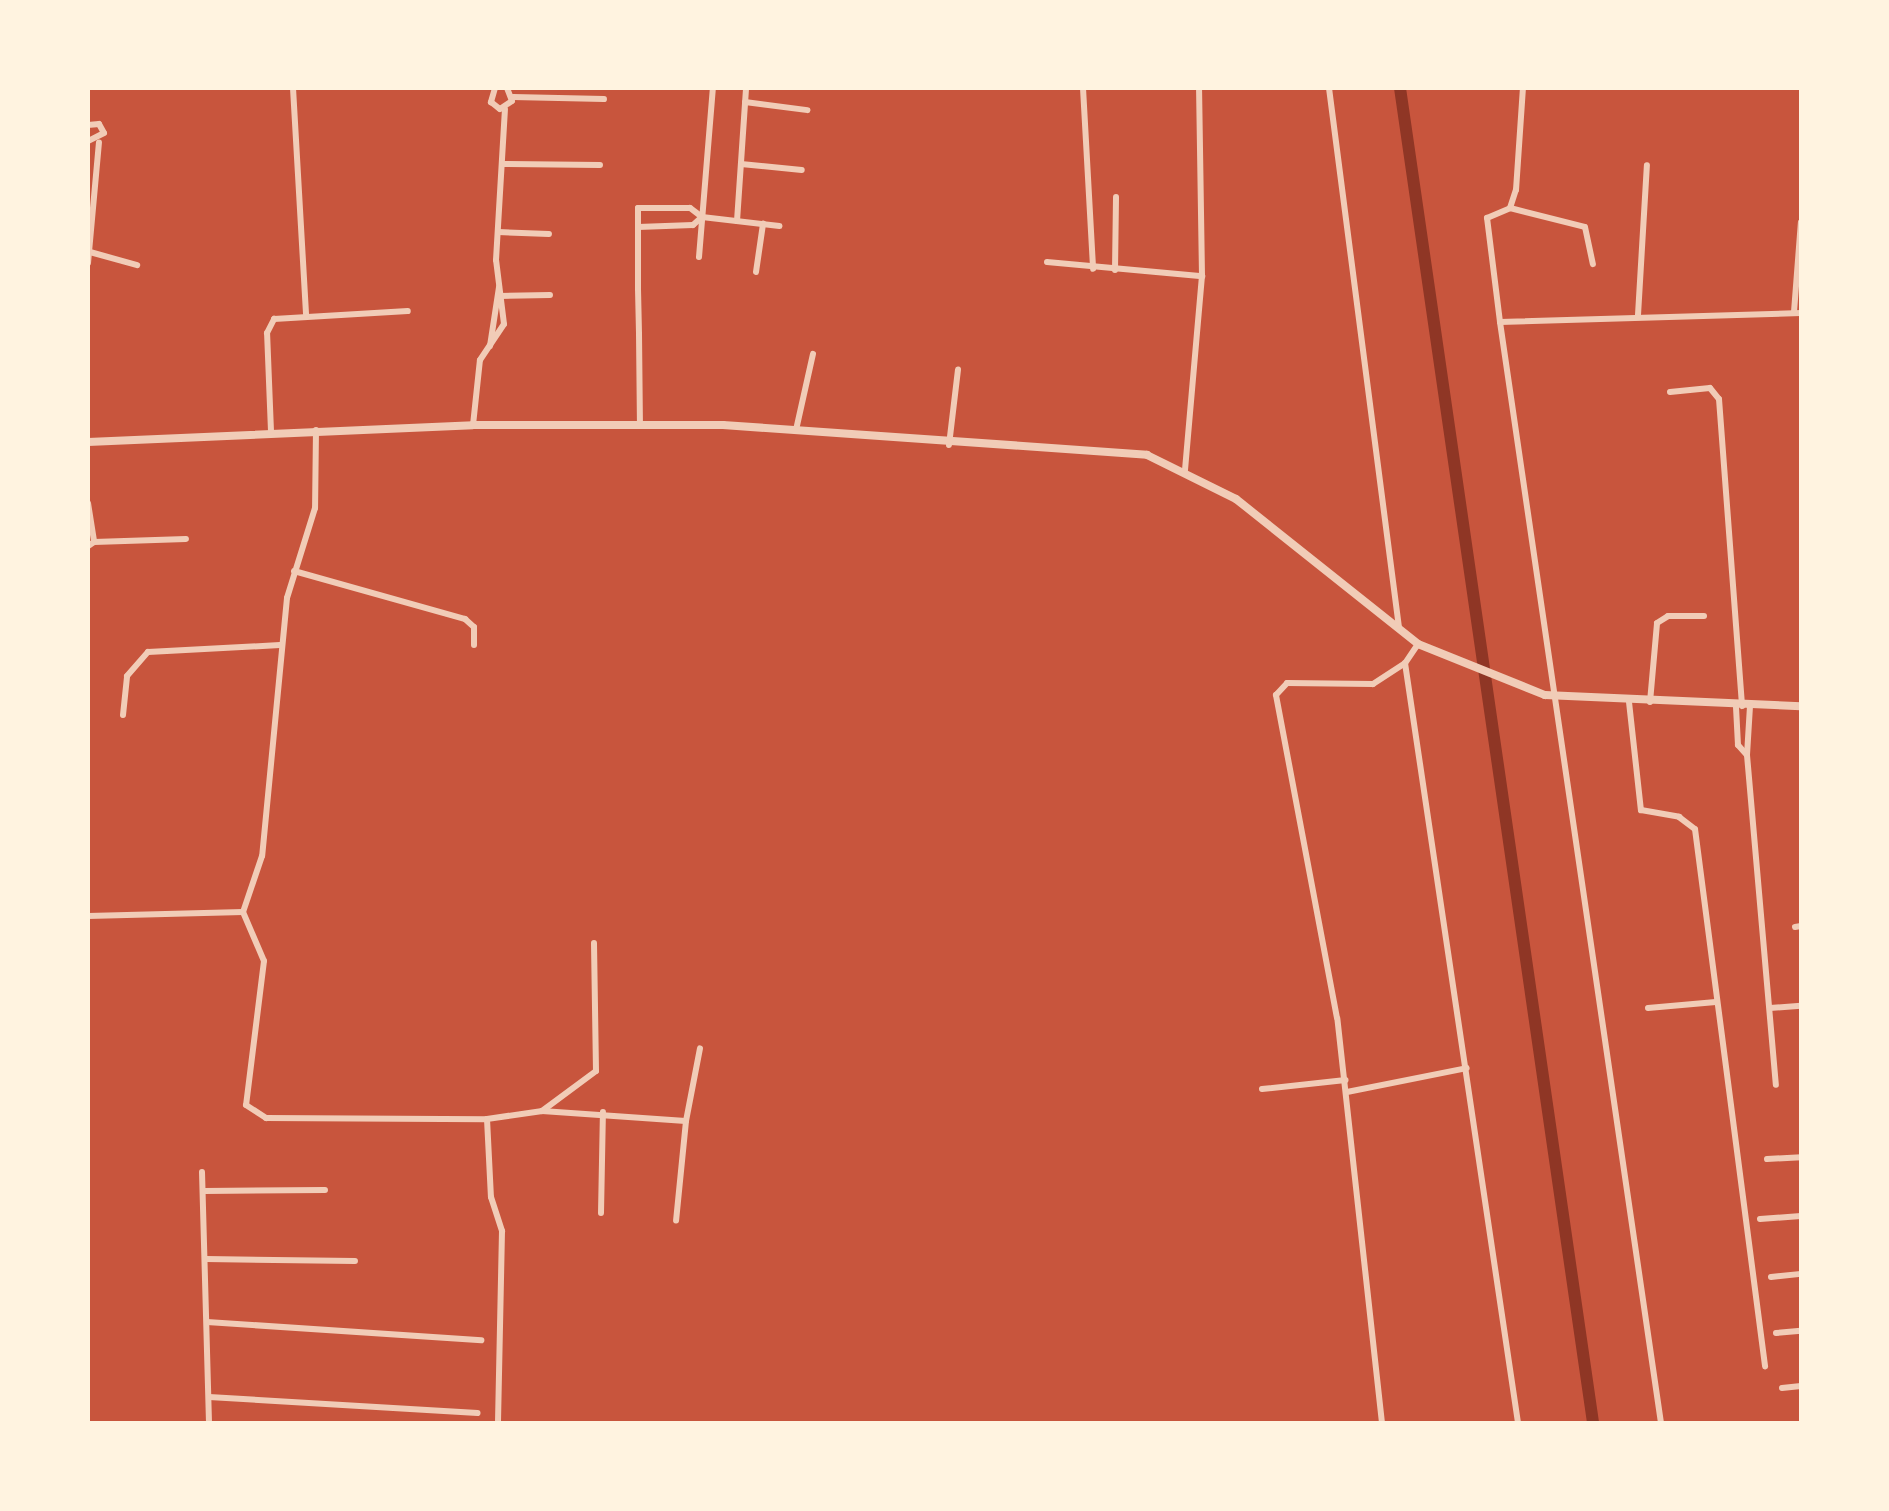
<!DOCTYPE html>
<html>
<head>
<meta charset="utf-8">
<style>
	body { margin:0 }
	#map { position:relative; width:1889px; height:1511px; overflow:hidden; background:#c8553d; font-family:Roboto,sans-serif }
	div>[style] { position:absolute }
	.canal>* { height:12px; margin:-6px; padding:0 6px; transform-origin:6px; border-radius:6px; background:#8f3625 }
	.minor>* { height:6px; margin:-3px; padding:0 3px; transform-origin:3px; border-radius:3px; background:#f1ccb7 }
	.tertiary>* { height:8px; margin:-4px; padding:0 4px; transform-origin:4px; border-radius:4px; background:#f1ccb7 }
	span { translate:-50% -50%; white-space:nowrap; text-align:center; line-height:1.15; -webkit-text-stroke:6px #fff3e0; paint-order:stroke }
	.frame { position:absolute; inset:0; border:90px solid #fff3e0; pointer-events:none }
</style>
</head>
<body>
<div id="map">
	<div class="canal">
		<div style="left:1400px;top:88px;width:1349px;rotate:81.77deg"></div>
	</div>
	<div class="minor">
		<div style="left:293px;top:88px;width:227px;rotate:86.7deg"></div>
		<div style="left:495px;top:88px;width:15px;rotate:106deg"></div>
		<div style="left:491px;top:102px;width:11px;rotate:38deg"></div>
		<div style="left:500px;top:109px;width:14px;rotate:-34deg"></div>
		<div style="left:512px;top:101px;width:14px;rotate:-111deg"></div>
		<div style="left:1083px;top:88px;width:181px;rotate:86.8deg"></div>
		<div style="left:1329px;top:88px;width:545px;rotate:82.61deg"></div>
		<div style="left:513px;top:97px;width:91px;rotate:1.3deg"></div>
		<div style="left:745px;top:102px;width:63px;rotate:7.4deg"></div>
		<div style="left:88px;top:125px;width:11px;rotate:-5deg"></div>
		<div style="left:99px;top:124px;width:10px;rotate:61deg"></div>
		<div style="left:104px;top:133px;width:18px;rotate:153deg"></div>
		<div style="left:503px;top:164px;width:97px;rotate:0.6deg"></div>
		<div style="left:741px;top:164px;width:61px;rotate:5.6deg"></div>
		<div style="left:1510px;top:208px;width:77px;rotate:14.2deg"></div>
		<div style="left:1585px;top:227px;width:38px;rotate:78deg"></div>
		<div style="left:702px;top:217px;width:78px;rotate:6.7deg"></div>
		<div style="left:737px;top:221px;width:133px;rotate:-86.1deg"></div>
		<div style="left:638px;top:227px;width:55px;rotate:-2.1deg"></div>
		<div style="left:693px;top:225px;width:12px;rotate:-42deg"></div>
		<div style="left:702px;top:217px;width:15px;rotate:-143deg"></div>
		<div style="left:690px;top:208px;width:52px;rotate:180deg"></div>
		<div style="left:638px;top:208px;width:81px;rotate:90deg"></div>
		<div style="left:638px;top:289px;width:45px;rotate:88.7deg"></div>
		<div style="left:639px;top:334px;width:91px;rotate:89.4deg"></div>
		<div style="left:498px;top:232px;width:51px;rotate:2.2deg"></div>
		<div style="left:90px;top:252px;width:49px;rotate:15.5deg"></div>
		<div style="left:699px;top:257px;width:170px;rotate:-85.3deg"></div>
		<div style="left:1047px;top:262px;width:156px;rotate:5.2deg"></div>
		<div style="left:88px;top:263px;width:121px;rotate:-84.8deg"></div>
		<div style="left:1115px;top:270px;width:73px;rotate:-89.2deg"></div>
		<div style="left:756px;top:272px;width:49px;rotate:-81.7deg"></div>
		<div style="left:500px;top:296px;width:50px;rotate:-1.1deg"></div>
		<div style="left:1794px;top:312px;width:90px;rotate:-85.6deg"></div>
		<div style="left:1638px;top:315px;width:150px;rotate:-86.6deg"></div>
		<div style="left:1500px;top:322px;width:105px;rotate:-97.1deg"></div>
		<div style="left:1487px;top:218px;width:25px;rotate:-23deg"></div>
		<div style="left:1510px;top:208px;width:19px;rotate:-72deg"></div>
		<div style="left:1516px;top:190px;width:102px;rotate:-86.1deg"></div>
		<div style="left:490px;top:346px;width:60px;rotate:-81.3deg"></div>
		<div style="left:1670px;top:392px;width:40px;rotate:-5.7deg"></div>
		<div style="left:1710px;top:388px;width:14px;rotate:51deg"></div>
		<div style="left:1719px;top:399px;width:308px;rotate:85.7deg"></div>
		<div style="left:473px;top:425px;width:65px;rotate:-83.9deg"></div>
		<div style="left:480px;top:360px;width:43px;rotate:-56.3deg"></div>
		<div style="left:504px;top:324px;width:64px;rotate:-97.1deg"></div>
		<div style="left:496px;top:260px;width:151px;rotate:-86.6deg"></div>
		<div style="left:316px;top:430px;width:78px;rotate:90.7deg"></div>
		<div style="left:315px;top:508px;width:94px;rotate:107.3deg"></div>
		<div style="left:287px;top:598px;width:259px;rotate:95.5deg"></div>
		<div style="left:262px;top:856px;width:59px;rotate:108.7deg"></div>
		<div style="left:243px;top:912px;width:53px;rotate:66.8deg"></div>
		<div style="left:264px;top:961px;width:145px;rotate:97.1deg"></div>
		<div style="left:246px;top:1105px;width:24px;rotate:33deg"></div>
		<div style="left:266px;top:1118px;width:221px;rotate:0.3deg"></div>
		<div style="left:487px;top:1119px;width:78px;rotate:87.1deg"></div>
		<div style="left:491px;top:1197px;width:36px;rotate:72deg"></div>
		<div style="left:502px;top:1231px;width:192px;rotate:91.2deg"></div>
		<div style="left:796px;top:430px;width:78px;rotate:-77.4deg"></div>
		<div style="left:271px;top:431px;width:98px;rotate:-92.3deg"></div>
		<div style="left:267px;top:333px;width:16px;rotate:-63deg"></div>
		<div style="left:274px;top:319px;width:134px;rotate:-3.4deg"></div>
		<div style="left:949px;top:445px;width:76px;rotate:-83.2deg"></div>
		<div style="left:1185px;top:470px;width:195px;rotate:-85deg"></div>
		<div style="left:1202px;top:276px;width:188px;rotate:-90.9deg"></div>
		<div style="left:88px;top:503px;width:39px;rotate:81deg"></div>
		<div style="left:94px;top:542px;width:7px;rotate:146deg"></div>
		<div style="left:94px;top:542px;width:92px;rotate:-1.9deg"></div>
		<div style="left:294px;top:571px;width:178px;rotate:15.7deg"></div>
		<div style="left:465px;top:619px;width:12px;rotate:42deg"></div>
		<div style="left:474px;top:627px;width:18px;rotate:90deg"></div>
		<div style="left:1418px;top:644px;width:23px;rotate:124deg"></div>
		<div style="left:1405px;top:663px;width:768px;rotate:81.54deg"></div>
		<div style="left:1629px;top:702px;width:109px;rotate:83.7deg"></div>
		<div style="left:1641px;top:810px;width:39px;rotate:10deg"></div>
		<div style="left:1679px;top:817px;width:20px;rotate:37deg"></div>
		<div style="left:1695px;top:829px;width:542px;rotate:82.57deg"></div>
		<div style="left:1650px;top:702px;width:79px;rotate:-84.9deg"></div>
		<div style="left:1657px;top:623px;width:13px;rotate:-32deg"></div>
		<div style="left:1668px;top:616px;width:36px"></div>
		<div style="left:1750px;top:706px;width:49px;rotate:93.5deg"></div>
		<div style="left:1747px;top:755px;width:331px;rotate:85deg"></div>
		<div style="left:1736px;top:707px;width:38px;rotate:87deg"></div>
		<div style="left:1738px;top:745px;width:13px;rotate:48deg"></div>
		<div style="left:123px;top:715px;width:39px;rotate:-84deg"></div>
		<div style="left:127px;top:676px;width:32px;rotate:-49deg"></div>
		<div style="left:148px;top:652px;width:132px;rotate:-3deg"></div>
		<div style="left:88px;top:916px;width:155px;rotate:-1.5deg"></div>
		<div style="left:1795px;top:927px;width:6px;rotate:-9deg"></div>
		<div style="left:1648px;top:1008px;width:68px;rotate:-5deg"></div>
		<div style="left:1770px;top:1008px;width:31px;rotate:-4deg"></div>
		<div style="left:1262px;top:1089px;width:84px;rotate:-6.1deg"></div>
		<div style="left:1347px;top:1092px;width:122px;rotate:-11.3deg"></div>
		<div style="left:542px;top:1111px;width:67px;rotate:-36.5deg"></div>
		<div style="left:596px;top:1071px;width:128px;rotate:-90.9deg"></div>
		<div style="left:487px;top:1119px;width:56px;rotate:-8.3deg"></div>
		<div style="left:542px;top:1111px;width:144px;rotate:4deg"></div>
		<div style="left:686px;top:1121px;width:100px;rotate:95.7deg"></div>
		<div style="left:686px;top:1121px;width:74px;rotate:-79.1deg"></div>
		<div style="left:1767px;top:1159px;width:34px;rotate:-3deg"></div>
		<div style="left:202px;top:1172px;width:251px;rotate:88.4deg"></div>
		<div style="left:204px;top:1191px;width:121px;rotate:-0.5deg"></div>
		<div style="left:601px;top:1213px;width:101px;rotate:-88.9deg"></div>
		<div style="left:1760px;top:1219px;width:41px;rotate:-4.2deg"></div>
		<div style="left:206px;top:1259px;width:149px;rotate:0.8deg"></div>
		<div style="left:1771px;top:1277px;width:30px;rotate:-6deg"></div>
		<div style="left:207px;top:1322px;width:275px;rotate:3.8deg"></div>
		<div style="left:1776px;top:1333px;width:25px;rotate:-5deg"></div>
		<div style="left:1782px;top:1388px;width:19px;rotate:-6deg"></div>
		<div style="left:209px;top:1397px;width:269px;rotate:3.4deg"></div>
		<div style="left:1382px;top:1423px;width:407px;rotate:-96.3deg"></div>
		<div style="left:1337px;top:1018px;width:329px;rotate:-100.7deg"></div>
		<div style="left:1276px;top:695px;width:16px;rotate:-47deg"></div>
		<div style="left:1287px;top:683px;width:86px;rotate:0.7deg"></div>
		<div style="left:1373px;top:684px;width:38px;rotate:-33deg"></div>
		<div style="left:1661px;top:1423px;width:1113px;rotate:-98.32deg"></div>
		<div style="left:1500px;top:322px;width:301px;rotate:-1.7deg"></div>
	</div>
	<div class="tertiary">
		<div style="left:88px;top:442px;width:385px;rotate:-2.5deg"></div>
		<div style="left:473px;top:425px;width:250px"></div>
		<div style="left:723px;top:425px;width:425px;rotate:4deg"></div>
		<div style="left:1147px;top:455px;width:99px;rotate:26.3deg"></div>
		<div style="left:1236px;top:499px;width:233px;rotate:38.5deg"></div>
		<div style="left:1418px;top:644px;width:137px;rotate:21.9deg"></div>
		<div style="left:1545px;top:695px;width:256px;rotate:2.5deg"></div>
	</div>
	<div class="frame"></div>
</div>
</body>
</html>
